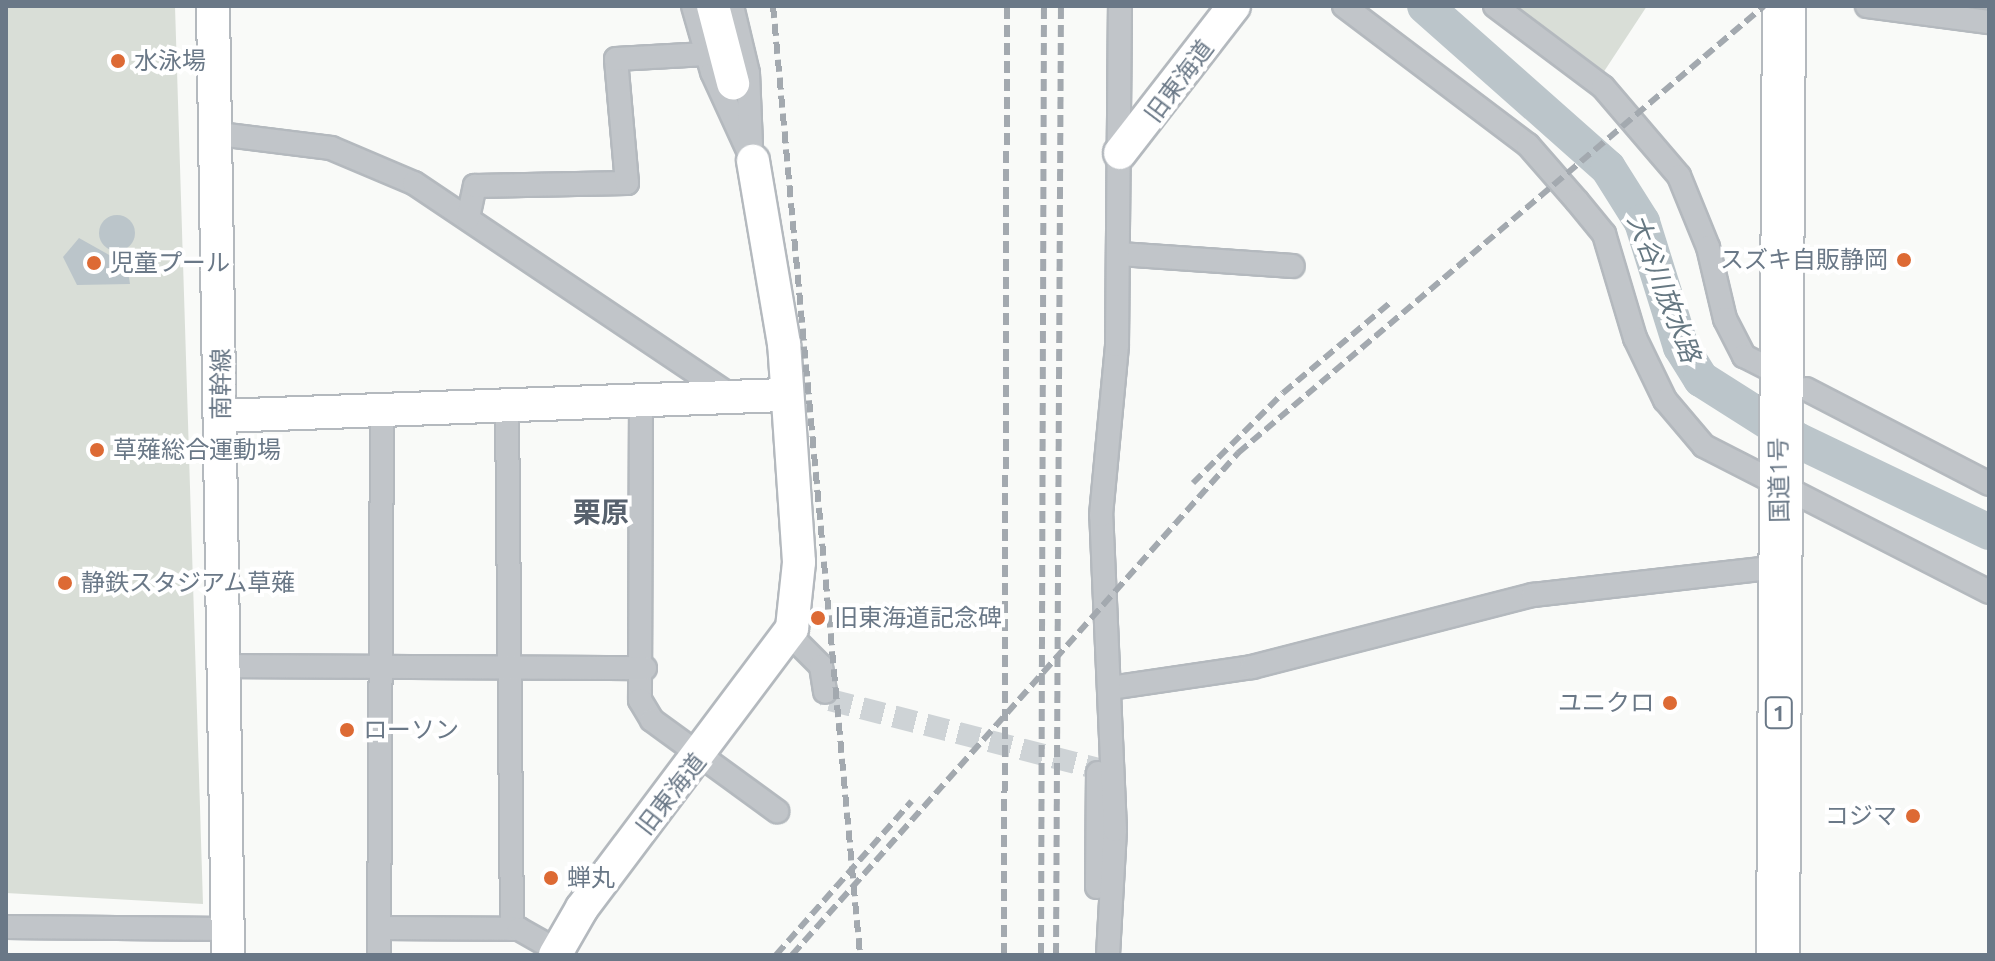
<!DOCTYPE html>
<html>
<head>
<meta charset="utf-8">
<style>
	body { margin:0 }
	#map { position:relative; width:1995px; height:961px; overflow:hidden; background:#f9faf8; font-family:Ubuntu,"Noto Sans JP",sans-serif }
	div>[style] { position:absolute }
	.green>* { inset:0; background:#d9ded7 }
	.water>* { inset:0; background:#bbc5ca }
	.round { border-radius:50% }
	.river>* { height:36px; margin:-18px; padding:0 18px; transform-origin:18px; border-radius:18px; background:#bbc5ca }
	.street-tunnel>* { height:22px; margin-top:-11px; transform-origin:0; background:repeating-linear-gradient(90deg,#ced3d6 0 22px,transparent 0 33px) }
	.roads { filter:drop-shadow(2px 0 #b4b9be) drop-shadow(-2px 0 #b4b9be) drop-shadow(0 2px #b4b9be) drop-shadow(0 -2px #b4b9be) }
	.street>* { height:22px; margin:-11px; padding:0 11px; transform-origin:11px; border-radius:11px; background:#c1c5c9 }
	.secondary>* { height:32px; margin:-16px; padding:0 16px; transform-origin:16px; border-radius:16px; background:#fff }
	.highway>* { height:42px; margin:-21px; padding:0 21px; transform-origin:21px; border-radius:21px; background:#fff }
	.rail>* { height:6px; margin-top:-3px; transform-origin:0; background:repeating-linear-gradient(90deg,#a3a9af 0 12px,transparent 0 18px) }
	.dots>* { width:22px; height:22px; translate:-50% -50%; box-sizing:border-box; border:4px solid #fff; border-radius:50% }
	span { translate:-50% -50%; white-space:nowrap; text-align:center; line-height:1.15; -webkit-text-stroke:8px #fff; paint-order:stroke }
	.shield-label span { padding:2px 6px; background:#fff; border:2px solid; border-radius:6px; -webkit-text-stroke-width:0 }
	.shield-label { font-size:22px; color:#6a7887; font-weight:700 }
	.poi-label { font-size:24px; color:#6a7887 }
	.left { translate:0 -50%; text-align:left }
	.right { translate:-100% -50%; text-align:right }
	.street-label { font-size:24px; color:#6a7887 }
	.water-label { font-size:26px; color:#667882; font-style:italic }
	.quarter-label { font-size:28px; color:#57616d; font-weight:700 }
	.frame { position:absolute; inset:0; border:8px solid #6a7887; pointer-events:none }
</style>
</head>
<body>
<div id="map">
	<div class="green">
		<div style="clip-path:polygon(6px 6px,175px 6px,203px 904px,6px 893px)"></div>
		<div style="clip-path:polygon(1502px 6px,1647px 6px,1603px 73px)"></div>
	</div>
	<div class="water">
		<div class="round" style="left:99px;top:215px;width:36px;height:36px"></div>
		<div style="clip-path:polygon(79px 238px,127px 265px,130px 284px,77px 285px,63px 257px)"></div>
	</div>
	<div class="river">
		<div style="left:1425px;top:6px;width:244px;rotate:41.5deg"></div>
		<div style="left:1608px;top:168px;width:64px;rotate:57.8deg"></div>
		<div style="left:1642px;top:222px;width:131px;rotate:72.7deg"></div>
		<div style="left:1681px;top:347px;width:38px;rotate:58deg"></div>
		<div style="left:1701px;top:379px;width:114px;rotate:32.4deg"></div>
		<div style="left:1797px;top:440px;width:213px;rotate:25.6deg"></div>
	</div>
	<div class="street-tunnel">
		<div style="left:825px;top:692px;width:9px;rotate:58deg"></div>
		<div style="left:830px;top:700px;width:277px;rotate:14.4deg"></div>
	</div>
	<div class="roads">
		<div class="street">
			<div style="left:693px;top:6px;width:69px;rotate:73.9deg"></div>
			<div style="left:712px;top:72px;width:98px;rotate:65.3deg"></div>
			<div style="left:732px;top:6px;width:69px;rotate:76.6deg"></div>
			<div style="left:748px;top:73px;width:71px;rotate:87.6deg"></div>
			<div style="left:1344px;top:6px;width:231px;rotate:37.1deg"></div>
			<div style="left:1528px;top:145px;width:74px;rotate:48.8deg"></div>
			<div style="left:1577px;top:201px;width:43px;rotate:50.7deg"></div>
			<div style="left:1604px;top:234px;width:109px;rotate:73.4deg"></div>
			<div style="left:1635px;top:338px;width:69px;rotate:64.2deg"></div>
			<div style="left:1665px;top:400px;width:60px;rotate:49.7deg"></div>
			<div style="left:1704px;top:446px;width:320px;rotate:27.1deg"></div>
			<div style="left:1495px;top:6px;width:135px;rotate:36.9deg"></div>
			<div style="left:1603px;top:87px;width:117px;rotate:49.5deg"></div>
			<div style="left:1679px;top:176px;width:77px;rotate:67.8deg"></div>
			<div style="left:1708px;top:247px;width:74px;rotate:76.7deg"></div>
			<div style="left:1725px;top:319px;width:42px;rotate:62.8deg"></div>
			<div style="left:1744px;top:356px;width:37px;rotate:27deg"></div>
			<div style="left:1867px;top:6px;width:123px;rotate:7.5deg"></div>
			<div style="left:219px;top:134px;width:113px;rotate:7.1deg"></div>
			<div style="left:331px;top:148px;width:90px;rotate:22.9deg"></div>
			<div style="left:414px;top:183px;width:384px;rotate:33.9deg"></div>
			<div style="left:468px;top:218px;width:33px;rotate:-78deg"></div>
			<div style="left:475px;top:186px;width:152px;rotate:-1.1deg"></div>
			<div style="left:627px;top:183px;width:124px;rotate:-95.1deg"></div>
			<div style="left:616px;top:59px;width:90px;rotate:-3.2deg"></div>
			<div style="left:1120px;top:254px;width:173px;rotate:4deg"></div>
			<div style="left:1806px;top:389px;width:206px;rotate:27.4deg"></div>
			<div style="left:641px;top:402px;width:298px;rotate:90.2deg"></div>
			<div style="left:640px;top:700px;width:23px;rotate:59deg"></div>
			<div style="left:652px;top:720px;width:155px;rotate:36.1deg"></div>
			<div style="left:507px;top:407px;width:522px;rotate:89.45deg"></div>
			<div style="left:789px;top:634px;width:45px;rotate:45deg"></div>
			<div style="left:821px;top:666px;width:26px;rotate:81deg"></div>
			<div style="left:226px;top:666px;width:419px;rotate:0.3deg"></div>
			<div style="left:1110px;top:688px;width:144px;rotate:-8.4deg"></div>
			<div style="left:1252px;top:667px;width:290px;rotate:-14.4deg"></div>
			<div style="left:1533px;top:595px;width:248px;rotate:-6.5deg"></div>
			<div style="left:1097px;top:887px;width:114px;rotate:-89.5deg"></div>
			<div style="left:6px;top:927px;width:221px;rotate:0.5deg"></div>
			<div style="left:381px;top:928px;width:138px;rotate:0.4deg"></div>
			<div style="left:519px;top:929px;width:53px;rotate:29.5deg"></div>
			<div style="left:379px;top:955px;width:545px;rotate:-89.68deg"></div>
			<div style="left:1108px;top:955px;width:125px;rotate:-86.8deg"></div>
			<div style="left:1115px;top:830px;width:315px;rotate:-92.5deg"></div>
			<div style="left:1101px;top:515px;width:171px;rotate:-84.6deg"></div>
			<div style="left:1117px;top:345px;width:339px;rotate:-89.5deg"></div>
		</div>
		<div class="secondary">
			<div style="left:213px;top:6px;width:949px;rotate:89.09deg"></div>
			<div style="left:713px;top:6px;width:80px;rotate:75.4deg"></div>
			<div style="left:1120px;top:153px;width:186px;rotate:-52.2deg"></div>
			<div style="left:221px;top:416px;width:563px;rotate:-2.14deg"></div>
			<div style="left:555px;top:955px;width:54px;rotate:-60.1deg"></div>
			<div style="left:582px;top:908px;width:350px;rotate:-53.1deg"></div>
			<div style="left:792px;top:628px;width:66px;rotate:-83.9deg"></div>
			<div style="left:799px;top:562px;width:219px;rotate:-93.9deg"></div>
			<div style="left:784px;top:344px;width:186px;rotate:-99.6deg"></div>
		</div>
		<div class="highway">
			<div style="left:1778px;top:955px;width:949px;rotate:-89.64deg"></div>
		</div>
	</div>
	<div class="rail">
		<div style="left:773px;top:6px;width:953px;rotate:84.76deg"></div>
		<div style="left:1193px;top:483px;width:127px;rotate:-45deg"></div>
		<div style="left:1283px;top:393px;width:140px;rotate:-40.1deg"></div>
		<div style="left:776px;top:955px;width:205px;rotate:-48.6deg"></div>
		<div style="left:792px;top:955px;width:672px;rotate:-48.38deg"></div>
		<div style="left:1238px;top:453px;width:690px;rotate:-40.36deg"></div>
		<div style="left:1004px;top:955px;width:949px;rotate:-89.82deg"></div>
		<div style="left:1041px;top:955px;width:949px;rotate:-89.82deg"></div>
		<div style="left:1056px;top:955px;width:949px;rotate:-89.7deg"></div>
	</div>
	<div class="dots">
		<div style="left:118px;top:61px;background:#dd6a34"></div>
		<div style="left:1904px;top:260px;background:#dd6a34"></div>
		<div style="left:94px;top:263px;background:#dd6a34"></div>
		<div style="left:97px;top:450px;background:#dd6a34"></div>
		<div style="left:65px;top:583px;background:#dd6a34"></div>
		<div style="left:818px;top:618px;background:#dd6a34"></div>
		<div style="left:1670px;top:703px;background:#dd6a34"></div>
		<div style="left:347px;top:730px;background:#dd6a34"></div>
		<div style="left:1913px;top:816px;background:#dd6a34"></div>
		<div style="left:551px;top:878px;background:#dd6a34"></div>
	</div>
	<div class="shield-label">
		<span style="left:1779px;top:713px">1</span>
	</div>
	<div class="poi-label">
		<span class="left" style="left:134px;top:61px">水泳場</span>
		<span class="right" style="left:1888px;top:260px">スズキ自販静岡</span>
		<span class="left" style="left:110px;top:263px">児童プール</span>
		<span class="left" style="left:113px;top:450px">草薙総合運動場</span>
		<span class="left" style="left:81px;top:583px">静鉄スタジアム草薙</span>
		<span class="left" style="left:834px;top:618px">旧東海道記念碑</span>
		<span class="right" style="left:1654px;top:703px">ユニクロ</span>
		<span class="left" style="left:363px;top:730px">ローソン</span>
		<span class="right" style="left:1897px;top:816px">コジマ</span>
		<span class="left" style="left:567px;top:878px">蝉丸</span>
	</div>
	<div class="street-label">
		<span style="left:1179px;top:81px;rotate:-53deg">旧東海道</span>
		<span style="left:221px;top:384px;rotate:-90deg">南幹線</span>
		<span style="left:1779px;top:480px;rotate:-91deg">国道1号</span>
		<span style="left:671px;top:794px;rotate:-52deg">旧東海道</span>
	</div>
	<div class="water-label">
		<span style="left:1664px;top:288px;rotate:69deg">大谷川放水路</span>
	</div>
	<div class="quarter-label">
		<span style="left:601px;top:512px">栗原</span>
	</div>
	<div class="frame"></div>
</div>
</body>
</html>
